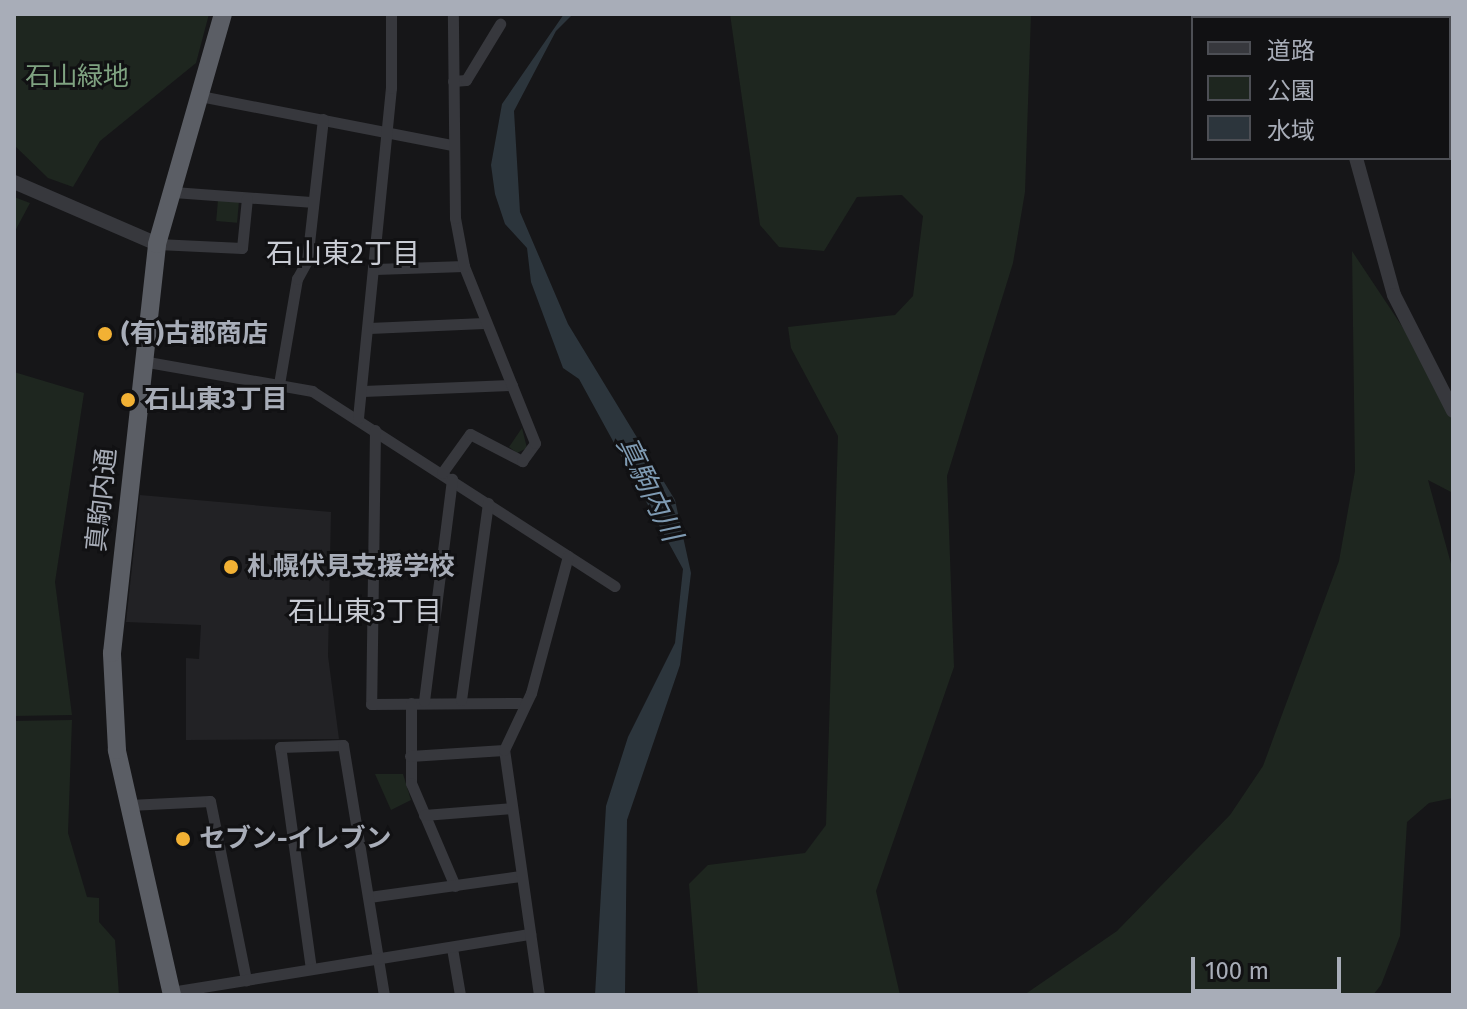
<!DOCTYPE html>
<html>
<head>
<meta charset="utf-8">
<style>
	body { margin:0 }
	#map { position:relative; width:1467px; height:1009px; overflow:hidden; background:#161618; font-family:"Fira Sans","Noto Sans JP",sans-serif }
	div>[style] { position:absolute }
	.built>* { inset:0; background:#222225 }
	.green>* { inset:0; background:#1e261f; transform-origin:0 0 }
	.water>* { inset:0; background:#2c353c }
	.minor>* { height:11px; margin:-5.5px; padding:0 5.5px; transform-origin:5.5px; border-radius:5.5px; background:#37383d }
	.tertiary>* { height:14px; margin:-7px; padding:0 7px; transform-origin:7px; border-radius:7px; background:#37383d }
	.trunk>* { height:18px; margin:-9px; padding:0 9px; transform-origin:9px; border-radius:9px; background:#5b5e65 }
	.dots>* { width:22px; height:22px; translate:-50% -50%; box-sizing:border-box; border:4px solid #111113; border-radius:50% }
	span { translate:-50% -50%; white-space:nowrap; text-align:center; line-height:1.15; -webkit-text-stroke:6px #111113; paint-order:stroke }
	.park-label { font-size:26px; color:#7fa381 }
	.poi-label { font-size:26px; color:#a8adb8; font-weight:700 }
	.left { translate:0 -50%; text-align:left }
	.street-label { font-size:26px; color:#a8adb8 }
	.neighbourhood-label { font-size:28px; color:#c9ccd4 }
	.water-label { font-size:28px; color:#7f9bb3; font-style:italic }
	.frame { position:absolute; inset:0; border:16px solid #a8adb8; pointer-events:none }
	.legend { position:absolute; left:1191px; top:16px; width:260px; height:144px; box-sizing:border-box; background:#111113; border:2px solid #4d4f55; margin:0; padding:10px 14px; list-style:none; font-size:24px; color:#a8adb8 }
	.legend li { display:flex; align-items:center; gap:16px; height:40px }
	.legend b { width:40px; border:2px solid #4d4f55 }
	.scale { position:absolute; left:1191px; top:957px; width:150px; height:36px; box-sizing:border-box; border:4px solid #a8adb8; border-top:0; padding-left:10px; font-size:24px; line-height:28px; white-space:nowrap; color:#a8adb8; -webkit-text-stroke:6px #111113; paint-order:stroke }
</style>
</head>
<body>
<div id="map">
	<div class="built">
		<div style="clip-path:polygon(140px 495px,331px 512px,328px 656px,339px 739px,186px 740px,186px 658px,199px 659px,201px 625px,126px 622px)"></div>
	</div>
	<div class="green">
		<div style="clip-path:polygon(14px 14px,209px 14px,196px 63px,100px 141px,73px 187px,48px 178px,14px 145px)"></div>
		<div style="clip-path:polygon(730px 14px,1031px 14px,1025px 192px,1013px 263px,947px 476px,954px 667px,876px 891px,900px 995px,698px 995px,689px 884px,708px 865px,805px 853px,826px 825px,838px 436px,791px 348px,788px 327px,895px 315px,913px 296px,923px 216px,902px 195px,857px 197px,824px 251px,779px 247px,760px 225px)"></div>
		<div style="clip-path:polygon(14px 197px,30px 203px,14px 233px)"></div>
		<div style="left:218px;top:200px;width:21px;height:21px;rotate:5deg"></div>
		<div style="clip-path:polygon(1352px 251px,1453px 403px,1453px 493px,1428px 480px,1453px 571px,1453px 798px,1429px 803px,1407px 822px,1400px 936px,1381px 985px,1373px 995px,1024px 995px,1117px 931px,1230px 815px,1263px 766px,1339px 561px,1355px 471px)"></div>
		<div style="clip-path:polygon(14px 372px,84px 393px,55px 582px,72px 715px,14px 716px)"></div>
		<div style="clip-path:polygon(522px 428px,527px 448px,517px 453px,509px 447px)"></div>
		<div style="clip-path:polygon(72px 720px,68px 833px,87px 897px,99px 898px,99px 922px,115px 940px,119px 995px,14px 995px,14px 721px)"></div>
		<div style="clip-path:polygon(375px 774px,403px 774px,411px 800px,391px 810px)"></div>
	</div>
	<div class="water">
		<div style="clip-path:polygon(564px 14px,573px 14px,556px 31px,514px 111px,520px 212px,568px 324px,675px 500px,691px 573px,680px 665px,627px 820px,625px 995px,595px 995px,606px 806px,628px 737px,675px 643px,683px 569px,579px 379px,563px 368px,531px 282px,527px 248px,505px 224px,495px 194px,491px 165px,502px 104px)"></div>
	</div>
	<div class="minor">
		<div style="left:453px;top:81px;width:13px;rotate:-4deg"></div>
		<div style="left:466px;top:80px;width:66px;rotate:-58.7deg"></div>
		<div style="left:200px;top:96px;width:257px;rotate:11deg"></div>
		<div style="left:173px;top:192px;width:138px;rotate:4.1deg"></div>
		<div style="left:157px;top:244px;width:85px;rotate:2.7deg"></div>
		<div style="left:242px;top:248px;width:50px;rotate:-84.3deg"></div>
		<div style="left:375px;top:269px;width:89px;rotate:-1.9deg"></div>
		<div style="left:369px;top:328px;width:115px;rotate:-2.5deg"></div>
		<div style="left:142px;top:361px;width:173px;rotate:10deg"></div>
		<div style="left:312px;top:391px;width:360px;rotate:32.8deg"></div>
		<div style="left:279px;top:384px;width:107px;rotate:-80.3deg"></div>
		<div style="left:297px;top:279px;width:21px;rotate:-61deg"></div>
		<div style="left:307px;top:261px;width:143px;rotate:-83.6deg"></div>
		<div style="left:363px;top:391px;width:149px;rotate:-2.3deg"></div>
		<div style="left:358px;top:418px;width:332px;rotate:-84.3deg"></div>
		<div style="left:391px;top:88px;width:74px;rotate:-90deg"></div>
		<div style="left:375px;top:430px;width:274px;rotate:90.8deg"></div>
		<div style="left:371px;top:704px;width:149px;rotate:-0.4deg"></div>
		<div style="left:442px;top:473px;width:48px;rotate:-54.3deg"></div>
		<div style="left:470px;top:434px;width:59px;rotate:27.4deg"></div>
		<div style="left:522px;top:461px;width:22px;rotate:-54deg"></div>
		<div style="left:535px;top:443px;width:191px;rotate:-111.9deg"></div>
		<div style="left:464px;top:266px;width:49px;rotate:-100.6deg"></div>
		<div style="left:455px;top:218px;width:204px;rotate:-90.6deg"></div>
		<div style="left:461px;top:700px;width:199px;rotate:-82.2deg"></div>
		<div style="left:424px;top:701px;width:224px;rotate:-82.8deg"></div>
		<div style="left:411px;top:703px;width:80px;rotate:90deg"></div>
		<div style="left:411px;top:783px;width:112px;rotate:66.9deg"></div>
		<div style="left:410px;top:756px;width:94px;rotate:-3.7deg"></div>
		<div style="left:129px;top:805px;width:81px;rotate:-2.8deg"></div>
		<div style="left:210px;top:801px;width:183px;rotate:78.6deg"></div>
		<div style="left:424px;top:815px;width:88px;rotate:-4.5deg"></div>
		<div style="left:369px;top:897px;width:153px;rotate:-7.9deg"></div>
		<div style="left:452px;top:948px;width:48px;rotate:80.3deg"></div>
		<div style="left:311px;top:969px;width:224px;rotate:-97.9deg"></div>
		<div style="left:280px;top:747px;width:63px;rotate:-1.8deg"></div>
		<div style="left:343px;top:745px;width:253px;rotate:80.7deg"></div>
		<div style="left:171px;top:992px;width:364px;rotate:-9.2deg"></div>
		<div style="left:539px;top:995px;width:247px;rotate:-98.1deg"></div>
		<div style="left:504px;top:750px;width:63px;rotate:-64.7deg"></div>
		<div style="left:531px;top:693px;width:142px;rotate:-74.9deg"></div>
	</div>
	<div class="tertiary">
		<div style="left:1359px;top:14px;width:4px;rotate:76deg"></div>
		<div style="left:1356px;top:158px;width:142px;rotate:74.5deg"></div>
		<div style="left:1394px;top:295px;width:130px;rotate:63deg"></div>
		<div style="left:14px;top:182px;width:156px;rotate:23.4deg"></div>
	</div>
	<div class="trunk">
		<div style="left:172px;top:995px;width:251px;rotate:-102.7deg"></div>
		<div style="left:117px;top:750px;width:97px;rotate:-93deg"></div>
		<div style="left:112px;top:653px;width:411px;rotate:-83.7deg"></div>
		<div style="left:157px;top:244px;width:239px;rotate:-74deg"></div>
	</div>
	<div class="dots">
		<div style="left:105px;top:334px;background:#f2b134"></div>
		<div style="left:128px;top:400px;background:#f2b134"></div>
		<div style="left:231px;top:567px;background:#f2b134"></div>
		<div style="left:183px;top:839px;background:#f2b134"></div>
	</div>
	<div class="park-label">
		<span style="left:77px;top:77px">石山緑地</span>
	</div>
	<div class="poi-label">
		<span class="left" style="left:121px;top:334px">(有)古郡商店</span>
		<span class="left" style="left:144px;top:400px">石山東3丁目</span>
		<span class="left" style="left:247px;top:567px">札幌伏見支援学校</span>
		<span class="left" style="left:199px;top:839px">セブン-イレブン</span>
	</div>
	<div class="street-label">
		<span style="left:102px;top:500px;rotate:-84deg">真駒内通</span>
	</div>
	<div class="neighbourhood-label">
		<span style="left:343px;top:254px">石山東2丁目</span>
		<span style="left:365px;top:612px">石山東3丁目</span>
	</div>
	<div class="water-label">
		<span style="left:649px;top:489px;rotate:64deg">真駒内川</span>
	</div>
	<div class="frame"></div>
	<ul class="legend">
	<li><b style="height:10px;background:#37383d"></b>道路</li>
	<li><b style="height:22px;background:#1e261f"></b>公園</li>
	<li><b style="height:22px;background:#2c353c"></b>水域</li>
	</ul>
	<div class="scale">100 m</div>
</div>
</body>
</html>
